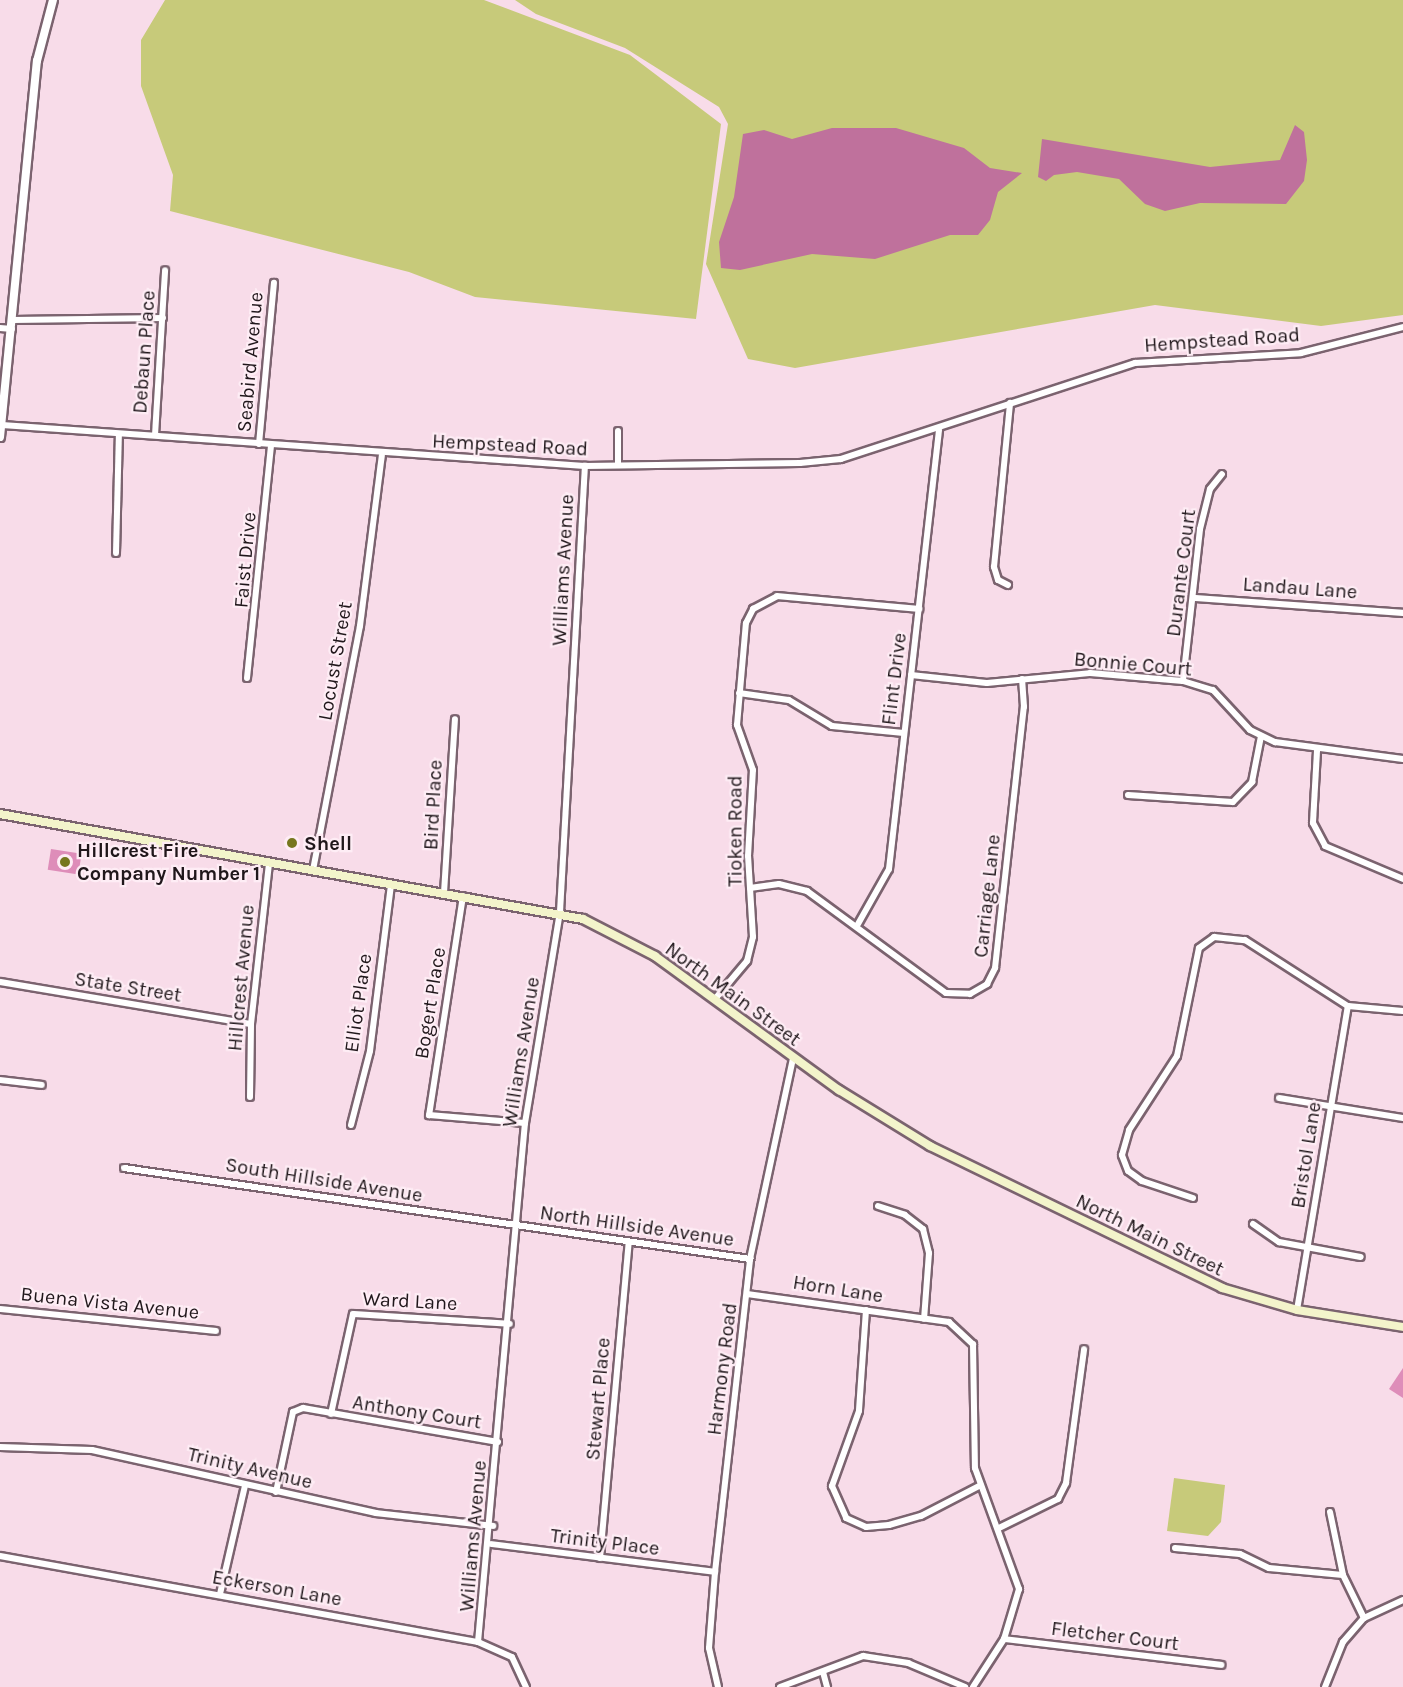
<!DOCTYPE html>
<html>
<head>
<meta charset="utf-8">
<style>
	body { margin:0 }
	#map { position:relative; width:1403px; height:1687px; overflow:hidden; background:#f8dce9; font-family:Karla,sans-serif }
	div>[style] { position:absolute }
	.green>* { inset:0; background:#c7ca7a }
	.water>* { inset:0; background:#bf719c }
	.building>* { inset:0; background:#de8db9; transform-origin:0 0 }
	.roads { filter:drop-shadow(2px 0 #7b636f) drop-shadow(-2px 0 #7b636f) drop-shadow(0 2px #7b636f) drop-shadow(0 -2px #7b636f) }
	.minor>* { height:6px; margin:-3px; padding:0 3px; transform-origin:3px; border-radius:3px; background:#fff }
	.tertiary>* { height:8px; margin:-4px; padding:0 4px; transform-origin:4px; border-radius:4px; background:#fff }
	.secondary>* { height:8px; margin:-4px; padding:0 4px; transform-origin:4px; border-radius:4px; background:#f3f4cb }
	.dots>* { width:16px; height:16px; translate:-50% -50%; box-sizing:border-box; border:3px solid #feedf5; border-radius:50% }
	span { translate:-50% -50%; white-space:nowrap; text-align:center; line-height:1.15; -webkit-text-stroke:4.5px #feedf5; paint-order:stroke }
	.street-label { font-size:20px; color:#20171b }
	.poi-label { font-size:20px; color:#20171b; font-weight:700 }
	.left { translate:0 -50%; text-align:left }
</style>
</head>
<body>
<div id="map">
	<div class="green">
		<div style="clip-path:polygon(165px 0,484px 0,630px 55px,721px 124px,696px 319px,475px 297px,409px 272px,170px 211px,173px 175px,141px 86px,141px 40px)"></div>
		<div style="clip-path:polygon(515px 0,1403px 0,1403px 315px,1321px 326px,1155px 305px,795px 368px,748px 359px,706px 264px,728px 124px,719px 107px,625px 48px,536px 14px)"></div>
		<div style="clip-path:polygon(1174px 1478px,1225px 1485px,1221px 1522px,1208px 1536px,1167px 1531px)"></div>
	</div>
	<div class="water">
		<div style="clip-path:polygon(1295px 125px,1304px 132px,1307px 160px,1304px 181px,1286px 204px,1200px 203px,1165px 211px,1145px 204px,1119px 179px,1077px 172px,1054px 175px,1046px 181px,1038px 177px,1042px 139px,1210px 167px,1280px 160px)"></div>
		<div style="clip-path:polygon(832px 128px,896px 128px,964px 148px,990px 168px,1022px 173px,998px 192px,990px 220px,978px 235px,950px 235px,875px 259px,812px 254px,740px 270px,721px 268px,719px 242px,734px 197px,743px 134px,764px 130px,792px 139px)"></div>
	</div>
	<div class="building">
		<div style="left:51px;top:849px;width:31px;height:21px;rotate:9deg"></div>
		<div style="clip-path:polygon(1403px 1368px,1403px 1398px,1389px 1389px)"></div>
	</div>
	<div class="roads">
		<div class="minor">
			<div style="left:13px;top:320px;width:150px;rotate:-0.8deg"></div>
			<div style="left:0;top:328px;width:12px;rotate:5deg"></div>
			<div style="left:2px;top:425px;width:584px;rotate:4.02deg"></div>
			<div style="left:585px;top:466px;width:215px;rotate:-0.8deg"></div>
			<div style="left:800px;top:463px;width:41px;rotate:-5.6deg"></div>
			<div style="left:841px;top:459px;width:309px;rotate:-18.1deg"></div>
			<div style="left:1135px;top:363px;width:166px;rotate:-3.4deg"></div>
			<div style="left:1301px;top:353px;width:105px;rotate:-14.3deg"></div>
			<div style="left:155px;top:435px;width:165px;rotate:-86.5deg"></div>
			<div style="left:259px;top:444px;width:162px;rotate:-84.7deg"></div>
			<div style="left:618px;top:464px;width:33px;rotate:-90deg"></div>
			<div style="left:116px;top:553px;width:119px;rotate:-88.6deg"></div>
			<div style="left:1008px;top:585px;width:11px;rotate:-153deg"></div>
			<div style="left:998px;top:580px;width:14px;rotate:-107deg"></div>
			<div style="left:994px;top:567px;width:165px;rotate:-84.4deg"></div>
			<div style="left:1195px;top:598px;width:209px;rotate:4.1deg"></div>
			<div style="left:911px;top:675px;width:76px;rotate:6deg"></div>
			<div style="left:987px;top:683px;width:103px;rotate:-5.5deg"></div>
			<div style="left:1090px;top:673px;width:93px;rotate:4.9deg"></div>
			<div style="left:1183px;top:681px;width:31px;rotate:17deg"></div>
			<div style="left:1213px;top:690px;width:54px;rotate:47.2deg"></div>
			<div style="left:1250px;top:730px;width:28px;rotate:26deg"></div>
			<div style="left:1275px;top:742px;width:129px;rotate:7.6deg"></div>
			<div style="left:247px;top:678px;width:234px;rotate:-84.1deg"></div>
			<div style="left:1183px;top:681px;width:153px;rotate:-83.6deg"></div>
			<div style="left:1200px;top:529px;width:41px;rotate:-76deg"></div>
			<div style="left:1210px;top:489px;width:19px;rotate:-51deg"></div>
			<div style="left:739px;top:693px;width:50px;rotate:8deg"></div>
			<div style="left:789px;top:700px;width:50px;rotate:31.2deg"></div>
			<div style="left:832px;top:726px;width:72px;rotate:5.6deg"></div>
			<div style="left:1317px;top:751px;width:72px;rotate:93.2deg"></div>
			<div style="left:1313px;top:823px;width:26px;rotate:62deg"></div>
			<div style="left:1325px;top:846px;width:85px;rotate:22.9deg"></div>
			<div style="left:1128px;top:795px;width:105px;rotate:3.8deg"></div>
			<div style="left:1233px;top:802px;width:28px;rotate:-46deg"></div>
			<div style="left:1252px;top:782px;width:47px;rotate:-78.9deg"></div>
			<div style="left:313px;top:870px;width:248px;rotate:-79.1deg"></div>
			<div style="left:360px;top:626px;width:172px;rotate:-82.7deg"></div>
			<div style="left:750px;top:888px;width:29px;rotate:-8deg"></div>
			<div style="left:779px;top:884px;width:29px;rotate:14deg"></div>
			<div style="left:807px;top:891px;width:172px;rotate:36.3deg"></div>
			<div style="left:946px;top:993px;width:24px;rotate:2deg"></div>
			<div style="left:970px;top:994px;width:20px;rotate:-30deg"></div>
			<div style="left:987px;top:984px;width:18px;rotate:-63deg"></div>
			<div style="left:995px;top:968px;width:263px;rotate:-83.7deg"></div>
			<div style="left:1024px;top:707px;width:28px;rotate:-94deg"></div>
			<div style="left:444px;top:893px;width:174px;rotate:-86.4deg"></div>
			<div style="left:463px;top:896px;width:222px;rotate:98.8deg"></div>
			<div style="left:429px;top:1115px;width:96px;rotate:4.8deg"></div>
			<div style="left:858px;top:924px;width:63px;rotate:-60.6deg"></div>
			<div style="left:889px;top:869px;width:442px;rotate:-83.5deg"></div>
			<div style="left:0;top:982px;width:254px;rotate:9.5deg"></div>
			<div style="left:715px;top:999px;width:50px;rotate:-49.9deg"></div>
			<div style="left:747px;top:961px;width:25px;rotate:-76deg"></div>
			<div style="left:753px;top:937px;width:81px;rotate:-93.5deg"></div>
			<div style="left:748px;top:856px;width:86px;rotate:-86.7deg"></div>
			<div style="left:753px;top:770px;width:48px;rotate:-109.6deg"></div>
			<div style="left:737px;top:725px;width:102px;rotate:-85deg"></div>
			<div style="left:746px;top:623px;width:16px;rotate:-63deg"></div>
			<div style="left:753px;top:609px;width:27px;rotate:-28deg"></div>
			<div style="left:777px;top:596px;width:143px;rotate:5.2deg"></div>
			<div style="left:0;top:1080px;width:42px;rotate:6.8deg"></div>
			<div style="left:250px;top:1097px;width:73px;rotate:-89.2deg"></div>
			<div style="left:251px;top:1024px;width:162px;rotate:-83.6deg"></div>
			<div style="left:1279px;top:1098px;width:126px;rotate:9.2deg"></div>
			<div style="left:351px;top:1125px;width:76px;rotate:-75.6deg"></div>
			<div style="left:370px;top:1051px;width:168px;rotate:-82.8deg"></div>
			<div style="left:124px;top:1168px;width:633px;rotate:8.27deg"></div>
			<div style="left:1193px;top:1198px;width:54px;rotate:-161.6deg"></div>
			<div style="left:1142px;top:1181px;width:17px;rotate:-144deg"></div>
			<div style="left:1128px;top:1171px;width:17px;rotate:-111deg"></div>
			<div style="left:1122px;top:1155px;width:26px;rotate:-74deg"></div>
			<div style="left:1129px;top:1130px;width:88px;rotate:-57deg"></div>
			<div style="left:1177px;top:1056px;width:110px;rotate:-78.5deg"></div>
			<div style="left:1199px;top:948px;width:19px;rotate:-36deg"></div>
			<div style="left:1214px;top:937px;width:31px;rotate:6deg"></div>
			<div style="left:1245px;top:940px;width:122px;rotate:32.7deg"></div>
			<div style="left:1348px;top:1006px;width:55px;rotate:5.2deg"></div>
			<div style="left:878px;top:1206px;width:28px;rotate:18deg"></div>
			<div style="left:905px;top:1215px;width:23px;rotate:38deg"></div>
			<div style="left:923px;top:1229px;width:25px;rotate:76deg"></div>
			<div style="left:929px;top:1253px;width:66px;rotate:94.3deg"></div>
			<div style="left:1253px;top:1224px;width:32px;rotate:35deg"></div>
			<div style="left:1279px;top:1242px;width:83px;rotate:10.4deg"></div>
			<div style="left:747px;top:1294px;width:204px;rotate:7.9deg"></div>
			<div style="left:949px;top:1322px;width:33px;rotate:43deg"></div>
			<div style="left:973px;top:1344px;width:124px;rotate:89.1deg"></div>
			<div style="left:975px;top:1468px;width:129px;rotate:70deg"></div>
			<div style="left:1019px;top:1589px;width:52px;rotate:106.7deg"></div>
			<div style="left:1004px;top:1639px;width:57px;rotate:122.9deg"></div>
			<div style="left:0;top:1309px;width:217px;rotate:5.8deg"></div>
			<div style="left:866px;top:1310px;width:101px;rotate:94deg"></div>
			<div style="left:859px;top:1411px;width:80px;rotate:109.8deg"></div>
			<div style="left:832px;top:1486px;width:35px;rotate:66deg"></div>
			<div style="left:846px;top:1518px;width:22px;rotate:24deg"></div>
			<div style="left:866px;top:1527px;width:23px;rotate:-5deg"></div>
			<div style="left:889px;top:1525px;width:33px;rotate:-16deg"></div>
			<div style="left:921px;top:1516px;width:65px;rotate:-27.3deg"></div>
			<div style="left:1297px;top:1310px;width:308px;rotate:-80.5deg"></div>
			<div style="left:331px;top:1414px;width:102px;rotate:-77.6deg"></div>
			<div style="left:353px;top:1314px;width:157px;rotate:3.6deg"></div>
			<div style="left:0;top:1447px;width:92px;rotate:1.9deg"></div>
			<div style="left:92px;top:1450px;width:291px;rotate:12.5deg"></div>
			<div style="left:376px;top:1513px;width:118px;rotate:6.3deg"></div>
			<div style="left:276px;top:1492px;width:82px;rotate:-78deg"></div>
			<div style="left:293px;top:1412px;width:11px;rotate:-22deg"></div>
			<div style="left:303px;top:1408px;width:198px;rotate:9.9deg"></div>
			<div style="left:1330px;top:1512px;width:64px;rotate:78.3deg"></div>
			<div style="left:1343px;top:1575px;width:48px;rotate:64deg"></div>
			<div style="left:999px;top:1528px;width:66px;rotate:-26.2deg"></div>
			<div style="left:1058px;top:1499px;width:18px;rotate:-63deg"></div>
			<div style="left:1066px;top:1483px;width:135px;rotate:-82.3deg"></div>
			<div style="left:491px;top:1544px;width:226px;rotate:7.1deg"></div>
			<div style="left:1175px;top:1548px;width:65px;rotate:5.3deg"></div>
			<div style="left:1240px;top:1554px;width:32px;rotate:26deg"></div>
			<div style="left:1269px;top:1568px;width:74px;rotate:5.4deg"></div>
			<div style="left:0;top:1556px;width:486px;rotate:10.2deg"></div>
			<div style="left:478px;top:1642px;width:37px;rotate:24deg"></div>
			<div style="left:512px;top:1657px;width:33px;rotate:65deg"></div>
			<div style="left:600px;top:1558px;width:317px;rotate:-84.8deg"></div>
			<div style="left:220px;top:1594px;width:111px;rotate:-77deg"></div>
			<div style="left:1004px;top:1639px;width:219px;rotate:6.8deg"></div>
			<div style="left:478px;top:1642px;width:521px;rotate:-84.83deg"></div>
			<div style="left:525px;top:1123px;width:214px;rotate:-80.6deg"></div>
			<div style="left:560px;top:912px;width:447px;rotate:-86.8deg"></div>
			<div style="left:823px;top:1672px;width:16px;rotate:75deg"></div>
			<div style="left:718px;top:1687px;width:40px;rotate:-103deg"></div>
			<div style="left:709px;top:1648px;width:76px;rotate:-85.5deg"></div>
			<div style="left:715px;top:1572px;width:315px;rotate:-83.6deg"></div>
			<div style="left:750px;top:1259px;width:206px;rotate:-77.9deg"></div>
			<div style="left:780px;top:1687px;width:89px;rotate:-20.5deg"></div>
			<div style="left:863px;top:1656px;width:46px;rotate:8.8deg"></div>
			<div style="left:908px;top:1663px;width:62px;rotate:22.8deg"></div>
			<div style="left:1325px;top:1687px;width:48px;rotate:-68.2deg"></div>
			<div style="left:1343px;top:1642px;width:32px;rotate:-49deg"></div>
			<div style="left:1364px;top:1618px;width:43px;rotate:-24.8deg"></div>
		</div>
		<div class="tertiary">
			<div style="left:0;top:437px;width:378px;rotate:-84.4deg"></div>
			<div style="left:37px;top:61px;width:63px;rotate:-75.3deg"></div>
		</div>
		<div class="secondary">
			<div style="left:0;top:814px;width:592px;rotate:10.21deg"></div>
			<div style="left:583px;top:919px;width:81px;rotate:27.2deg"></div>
			<div style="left:655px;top:956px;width:228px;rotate:36.1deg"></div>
			<div style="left:839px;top:1090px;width:107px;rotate:31.6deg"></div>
			<div style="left:930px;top:1146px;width:325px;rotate:25.9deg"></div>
			<div style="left:1222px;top:1288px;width:78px;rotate:16.3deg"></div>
			<div style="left:1297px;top:1310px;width:107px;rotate:9.1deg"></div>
		</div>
	</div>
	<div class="dots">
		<div style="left:292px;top:843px;background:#76771e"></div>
		<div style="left:65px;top:862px;background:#76771e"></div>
	</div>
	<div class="street-label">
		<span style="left:1222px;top:340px;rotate:-4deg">Hempstead Road</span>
		<span style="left:144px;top:352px;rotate:-86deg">Debaun Place</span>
		<span style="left:250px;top:362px;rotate:-85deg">Seabird Avenue</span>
		<span style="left:510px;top:445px;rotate:3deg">Hempstead Road</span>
		<span style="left:245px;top:560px;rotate:-85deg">Faist Drive</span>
		<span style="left:563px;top:570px;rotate:-87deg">Williams Avenue</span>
		<span style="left:1181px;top:573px;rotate:-83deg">Durante Court</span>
		<span style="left:1300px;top:588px;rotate:4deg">Landau Lane</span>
		<span style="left:335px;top:661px;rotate:-80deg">Locust Street</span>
		<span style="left:1133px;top:664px;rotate:5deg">Bonnie Court</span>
		<span style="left:894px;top:679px;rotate:-83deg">Flint Drive</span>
		<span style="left:433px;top:805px;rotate:-87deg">Bird Place</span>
		<span style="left:735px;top:831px;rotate:-90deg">Tioken Road</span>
		<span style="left:987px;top:896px;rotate:-84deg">Carriage Lane</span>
		<span style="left:241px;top:978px;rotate:-85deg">Hillcrest Avenue</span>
		<span style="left:128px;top:987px;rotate:9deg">State Street</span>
		<span style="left:733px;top:994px;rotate:36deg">North Main Street</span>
		<span style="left:358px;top:1003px;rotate:-82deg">Elliot Place</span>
		<span style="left:430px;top:1003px;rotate:-81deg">Bogert Place</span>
		<span style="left:521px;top:1052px;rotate:-81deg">Williams Avenue</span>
		<span style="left:1306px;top:1155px;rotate:-81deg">Bristol Lane</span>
		<span style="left:324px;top:1180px;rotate:9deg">South Hillside Avenue</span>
		<span style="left:637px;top:1226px;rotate:8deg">North Hillside Avenue</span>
		<span style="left:1150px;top:1235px;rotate:26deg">North Main Street</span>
		<span style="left:838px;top:1289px;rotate:9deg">Horn Lane</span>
		<span style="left:410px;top:1301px;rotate:3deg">Ward Lane</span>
		<span style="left:110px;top:1303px;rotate:6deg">Buena Vista Avenue</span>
		<span style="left:722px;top:1369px;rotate:-83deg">Harmony Road</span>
		<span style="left:598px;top:1399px;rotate:-85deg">Stewart Place</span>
		<span style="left:417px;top:1412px;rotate:9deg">Anthony Court</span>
		<span style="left:250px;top:1468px;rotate:13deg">Trinity Avenue</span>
		<span style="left:473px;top:1536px;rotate:-85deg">Williams Avenue</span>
		<span style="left:605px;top:1542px;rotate:7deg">Trinity Place</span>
		<span style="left:277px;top:1588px;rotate:10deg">Eckerson Lane</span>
		<span style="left:1115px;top:1636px;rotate:7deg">Fletcher Court</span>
	</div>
	<div class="poi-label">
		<span class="left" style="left:304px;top:843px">Shell</span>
		<span class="left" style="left:77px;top:862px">Hillcrest Fire<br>Company Number 1</span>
	</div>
</div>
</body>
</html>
